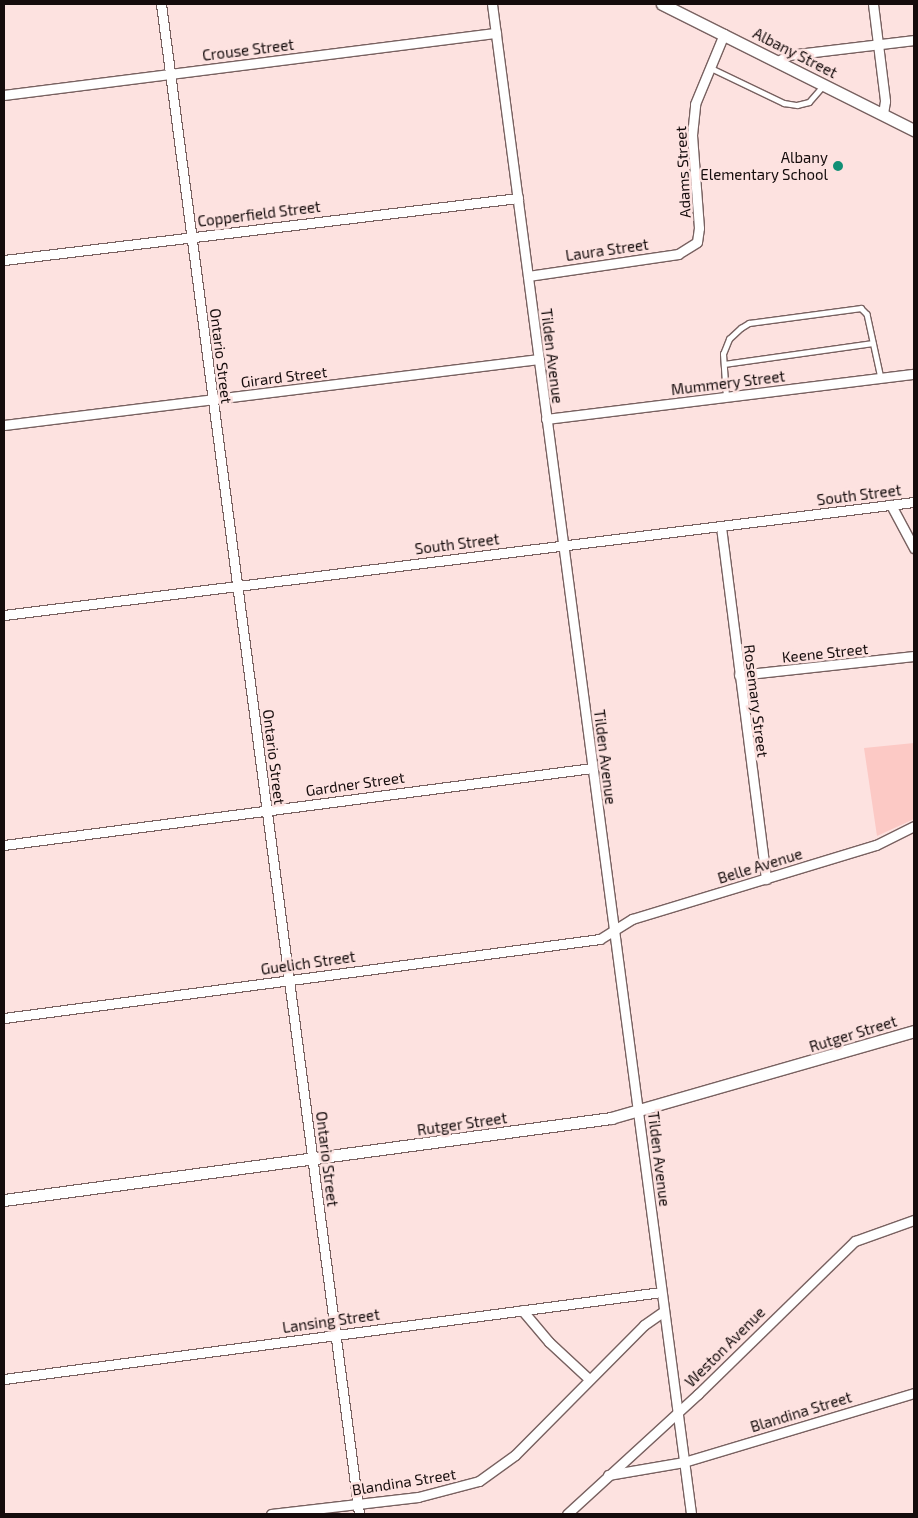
<!DOCTYPE html>
<html>
<head>
<meta charset="utf-8">
<style>
	body { margin:0 }
	#map { position:relative; width:918px; height:1518px; overflow:hidden; background:#fde2e0; font-family:"Exo 2",sans-serif }
	div>[style] { position:absolute }
	.green>* { inset:0; background:#fcc9c5 }
	.roads { filter:drop-shadow(1px 0 #786160) drop-shadow(-1px 0 #786160) drop-shadow(0 1px #786160) drop-shadow(0 -1px #786160) }
	.service>* { height:4.5px; margin:-2.25px; padding:0 2.25px; transform-origin:2.25px; border-radius:2.25px; background:#fff }
	.minor>* { height:9px; margin:-4.5px; padding:0 4.5px; transform-origin:4.5px; border-radius:4.5px; background:#fff }
	.tertiary>* { height:11px; margin:-5.5px; padding:0 5.5px; transform-origin:5.5px; border-radius:5.5px; background:#fff }
	.dots>* { width:14px; height:14px; translate:-50% -50%; box-sizing:border-box; border:2px solid #fde2e0; border-radius:50% }
	span { translate:-50% -50%; white-space:nowrap; text-align:center; line-height:1.15; -webkit-text-stroke:5px #fde2e0; paint-order:stroke }
	.street-label { font-size:15px; color:#150c0c }
	.poi-label { font-size:15px; color:#150c0c }
	.right { translate:-100% -50%; text-align:right }
	.frame { position:absolute; inset:0; border:5px solid #150c0c; pointer-events:none }
</style>
</head>
<body>
<div id="map">
	<div class="green">
		<div style="clip-path:polygon(914px 743px,914px 819px,877px 836px,864px 748px)"></div>
	</div>
	<div class="roads">
		<div class="service">
			<div style="left:711px;top:68px;width:81px;rotate:25.6deg"></div>
			<div style="left:784px;top:103px;width:13px;rotate:9deg"></div>
			<div style="left:797px;top:105px;width:12px;rotate:-14deg"></div>
			<div style="left:809px;top:102px;width:23px;rotate:-49deg"></div>
			<div style="left:724px;top:364px;width:150px;rotate:-8deg"></div>
			<div style="left:726px;top:397px;width:43px;rotate:-94deg"></div>
			<div style="left:723px;top:354px;width:16px;rotate:-68deg"></div>
			<div style="left:729px;top:339px;width:16px;rotate:-43deg"></div>
			<div style="left:741px;top:328px;width:9px;rotate:-32deg"></div>
			<div style="left:749px;top:323px;width:113px;rotate:-7.6deg"></div>
			<div style="left:861px;top:308px;width:8px;rotate:45deg"></div>
			<div style="left:867px;top:314px;width:66px;rotate:77.7deg"></div>
		</div>
		<div class="minor">
			<div style="left:161px;top:4px;width:1523px;rotate:82.53deg"></div>
			<div style="left:492px;top:4px;width:1523px;rotate:82.49deg"></div>
			<div style="left:873px;top:4px;width:98px;rotate:82.9deg"></div>
			<div style="left:885px;top:101px;width:13px;rotate:99deg"></div>
			<div style="left:778px;top:61px;width:13px;rotate:-29deg"></div>
			<div style="left:789px;top:55px;width:126px;rotate:-6.8deg"></div>
			<div style="left:4px;top:95px;width:496px;rotate:-7.2deg"></div>
			<div style="left:4px;top:260px;width:518px;rotate:-6.88deg"></div>
			<div style="left:528px;top:276px;width:152px;rotate:-8.3deg"></div>
			<div style="left:678px;top:254px;width:22px;rotate:-32deg"></div>
			<div style="left:697px;top:242px;width:14px;rotate:-82deg"></div>
			<div style="left:699px;top:228px;width:93px;rotate:-94.3deg"></div>
			<div style="left:692px;top:135px;width:31px;rotate:-84deg"></div>
			<div style="left:695px;top:104px;width:76px;rotate:-67.5deg"></div>
			<div style="left:546px;top:419px;width:371px;rotate:-7deg"></div>
			<div style="left:4px;top:425px;width:539px;rotate:-7.03deg"></div>
			<div style="left:891px;top:505px;width:49px;rotate:61.9deg"></div>
			<div style="left:721px;top:527px;width:355px;rotate:82.7deg"></div>
			<div style="left:4px;top:615px;width:917px;rotate:-7.08deg"></div>
			<div style="left:739px;top:675px;width:176px;rotate:-6.2deg"></div>
			<div style="left:4px;top:845px;width:593px;rotate:-7.46deg"></div>
			<div style="left:4px;top:1018px;width:601px;rotate:-7.55deg"></div>
			<div style="left:600px;top:939px;width:38px;rotate:-32deg"></div>
			<div style="left:632px;top:919px;width:255px;rotate:-16.9deg"></div>
			<div style="left:876px;top:845px;width:42px;rotate:-26.6deg"></div>
			<div style="left:522px;top:1310px;width:42px;rotate:49.8deg"></div>
			<div style="left:549px;top:1342px;width:54px;rotate:42.8deg"></div>
			<div style="left:4px;top:1379px;width:663px;rotate:-7.54deg"></div>
			<div style="left:608px;top:1475px;width:77px;rotate:-9.7deg"></div>
			<div style="left:684px;top:1462px;width:240px;rotate:-16.7deg"></div>
			<div style="left:271px;top:1514px;width:148px;rotate:-6.6deg"></div>
			<div style="left:418px;top:1497px;width:63px;rotate:-14.7deg"></div>
			<div style="left:479px;top:1481px;width:44px;rotate:-35.8deg"></div>
			<div style="left:515px;top:1455px;width:183px;rotate:-45.2deg"></div>
			<div style="left:644px;top:1325px;width:24px;rotate:-35deg"></div>
			<div style="left:567px;top:1514px;width:178px;rotate:-42.5deg"></div>
			<div style="left:698px;top:1394px;width:219px;rotate:-44.3deg"></div>
			<div style="left:855px;top:1241px;width:63px;rotate:-19.6deg"></div>
		</div>
		<div class="tertiary">
			<div style="left:662px;top:4px;width:282px;rotate:26.6deg"></div>
			<div style="left:4px;top:1200px;width:613px;rotate:-7.69deg"></div>
			<div style="left:611px;top:1118px;width:315px;rotate:-16deg"></div>
		</div>
	</div>
	<div class="dots">
		<div style="left:838px;top:166px;background:#118f75"></div>
	</div>
	<div class="street-label">
		<span style="left:248px;top:50px;rotate:-7deg">Crouse Street</span>
		<span style="left:795px;top:53px;rotate:27deg">Albany Street</span>
		<span style="left:683px;top:172px;rotate:-93deg">Adams Street</span>
		<span style="left:259px;top:214px;rotate:-7deg">Copperfield Street</span>
		<span style="left:607px;top:250px;rotate:-8deg">Laura Street</span>
		<span style="left:221px;top:356px;rotate:83deg">Ontario Street</span>
		<span style="left:552px;top:356px;rotate:83deg">Tilden Avenue</span>
		<span style="left:284px;top:377px;rotate:-7deg">Girard Street</span>
		<span style="left:728px;top:383px;rotate:-7deg">Mummery Street</span>
		<span style="left:859px;top:495px;rotate:-7deg">South Street</span>
		<span style="left:457px;top:544px;rotate:-7deg">South Street</span>
		<span style="left:825px;top:653px;rotate:-6deg">Keene Street</span>
		<span style="left:756px;top:701px;rotate:83deg">Rosemary Street</span>
		<span style="left:274px;top:757px;rotate:83deg">Ontario Street</span>
		<span style="left:605px;top:757px;rotate:83deg">Tilden Avenue</span>
		<span style="left:355px;top:784px;rotate:-8deg">Gardner Street</span>
		<span style="left:760px;top:866px;rotate:-17deg">Belle Avenue</span>
		<span style="left:308px;top:963px;rotate:-8deg">Guelich Street</span>
		<span style="left:853px;top:1034px;rotate:-17deg">Rutger Street</span>
		<span style="left:462px;top:1124px;rotate:-8deg">Rutger Street</span>
		<span style="left:327px;top:1159px;rotate:83deg">Ontario Street</span>
		<span style="left:659px;top:1159px;rotate:83deg">Tilden Avenue</span>
		<span style="left:331px;top:1321px;rotate:-8deg">Lansing Street</span>
		<span style="left:725px;top:1347px;rotate:-45deg">Weston Avenue</span>
		<span style="left:801px;top:1412px;rotate:-17deg">Blandina Street</span>
		<span style="left:404px;top:1482px;rotate:-9deg">Blandina Street</span>
	</div>
	<div class="poi-label">
		<span class="right" style="left:828px;top:166px">Albany<br>Elementary School</span>
	</div>
	<div class="frame"></div>
</div>
</body>
</html>
